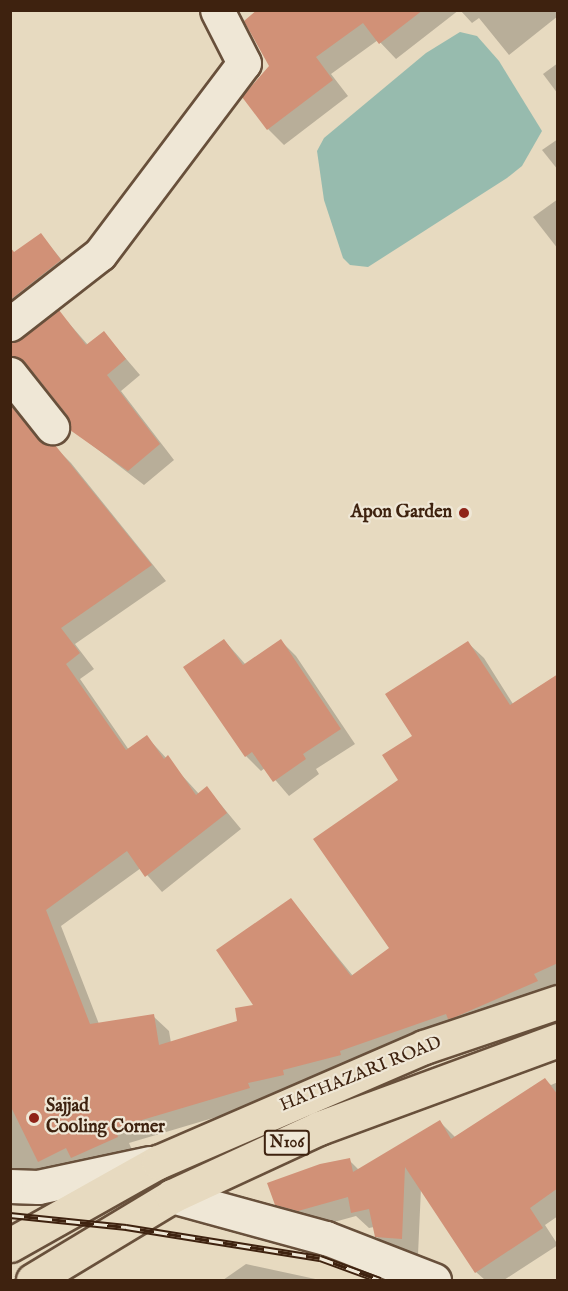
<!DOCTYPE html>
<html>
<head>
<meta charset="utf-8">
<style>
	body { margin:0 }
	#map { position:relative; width:568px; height:1291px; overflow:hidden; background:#e7dac0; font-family:"IM FELL English",serif }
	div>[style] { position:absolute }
	.water>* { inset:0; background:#97bbae }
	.shadow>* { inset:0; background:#0003 }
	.building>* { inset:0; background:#d19177 }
	.roads { filter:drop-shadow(2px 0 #68503b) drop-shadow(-2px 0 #68503b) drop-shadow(0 2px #68503b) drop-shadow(0 -2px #68503b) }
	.minor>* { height:33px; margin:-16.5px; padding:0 16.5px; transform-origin:16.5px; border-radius:16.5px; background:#efe7d6 }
	.highway>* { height:33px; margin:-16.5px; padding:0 16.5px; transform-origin:16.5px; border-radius:16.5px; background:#e7dac0 }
	.rail>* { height:7px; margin-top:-3.5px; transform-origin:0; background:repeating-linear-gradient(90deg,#efe7d6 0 14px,#3e220f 0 28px); box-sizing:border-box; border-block:2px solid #3e220f }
	.dots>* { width:16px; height:16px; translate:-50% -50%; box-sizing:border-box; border:3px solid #efe7d6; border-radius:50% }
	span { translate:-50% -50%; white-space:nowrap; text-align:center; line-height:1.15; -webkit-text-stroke:4.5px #efe7d6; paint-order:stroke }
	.shield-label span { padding:2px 4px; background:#efe7d6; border:2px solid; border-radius:4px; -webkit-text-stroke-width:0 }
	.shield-label { font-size:16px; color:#3e220f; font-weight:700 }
	.poi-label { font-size:18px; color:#3e220f; font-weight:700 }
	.right { translate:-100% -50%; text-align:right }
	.left { translate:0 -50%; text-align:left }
	.street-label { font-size:18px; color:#3e220f }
	.frame { position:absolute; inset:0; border:12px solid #3e220f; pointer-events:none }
</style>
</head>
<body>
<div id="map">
	<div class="water">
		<div style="clip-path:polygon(460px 32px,477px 36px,499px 61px,542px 131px,522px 166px,507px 178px,368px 267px,350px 265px,343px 258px,324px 200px,317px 151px,324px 138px,426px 53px)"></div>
	</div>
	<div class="shadow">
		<div style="clip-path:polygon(260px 10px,459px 10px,396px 59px,378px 40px,331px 74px,348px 96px,284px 145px,268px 129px,271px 66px)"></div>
		<div style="clip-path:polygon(460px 10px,558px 10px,558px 16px,509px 55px,479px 18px,472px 23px)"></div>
		<div style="clip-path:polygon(558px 63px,558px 94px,543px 74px)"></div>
		<div style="clip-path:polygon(558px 139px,558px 170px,542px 150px)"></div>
		<div style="clip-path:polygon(558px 199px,558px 249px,533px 217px)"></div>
		<div style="clip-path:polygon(41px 235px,75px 276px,10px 331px,10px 257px)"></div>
		<div style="clip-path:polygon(59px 312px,88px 345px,104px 333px,140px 375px,121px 391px,174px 460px,144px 485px,71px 429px,68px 415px,37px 375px,23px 370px,10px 380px,10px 343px)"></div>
		<div style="clip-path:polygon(10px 403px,41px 441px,55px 447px,71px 463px,166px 581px,75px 644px,94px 669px,80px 679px,129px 750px,147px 737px,199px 794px,207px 788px,241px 829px,162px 892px,141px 868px,61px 926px,99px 1024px,153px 1016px,169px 1031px,171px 1043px,238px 1022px,256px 1006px,291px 900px,353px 976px,391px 948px,400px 780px,414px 736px,468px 643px,484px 658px,513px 704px,558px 921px,558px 984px,299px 1090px,262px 1098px,264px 1103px,129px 1143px,133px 1152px,54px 1176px,46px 1168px,10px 1177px)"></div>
		<div style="clip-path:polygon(224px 640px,246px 665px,281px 641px,296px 656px,355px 744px,316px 769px,319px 774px,289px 796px,265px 768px,261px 771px,246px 756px)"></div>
		<div style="clip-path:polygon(545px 1080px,551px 1085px,558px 1082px,558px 1216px,545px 1225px,558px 1245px,504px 1280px,485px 1280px,476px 1272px,421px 1188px,418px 1255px,393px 1253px,376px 1236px,374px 1227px,369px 1228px,356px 1216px,316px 1227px,294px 1221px,277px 1204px,349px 1160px,359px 1170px,440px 1122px,456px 1138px)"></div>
		<div style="clip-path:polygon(246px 1264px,320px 1280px,223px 1280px)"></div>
	</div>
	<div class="building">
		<div style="clip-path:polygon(257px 10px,423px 10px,379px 44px,363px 23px,316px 57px,333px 80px,267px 130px,242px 97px,269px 66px,244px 21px)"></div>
		<div style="clip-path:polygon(41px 233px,61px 260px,10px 300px,10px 247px,14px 252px)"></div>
		<div style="clip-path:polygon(59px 310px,86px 345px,104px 331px,126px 359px,107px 375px,160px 444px,128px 471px,70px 430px,67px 415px,25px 362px,10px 356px,10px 342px,22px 339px)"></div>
		<div style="clip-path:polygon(10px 405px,38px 439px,55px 445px,152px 565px,61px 628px,80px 653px,66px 664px,126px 750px,147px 735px,164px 759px,168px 755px,196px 795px,207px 786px,227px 813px,145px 877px,127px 851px,46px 910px,90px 1024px,154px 1014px,159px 1045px,237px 1021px,235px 1008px,253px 1005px,216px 950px,291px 898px,351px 976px,389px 948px,313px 839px,398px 780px,382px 755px,412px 736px,385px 694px,468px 641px,510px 705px,558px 674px,558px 963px,534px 974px,538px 981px,453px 1018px,448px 1019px,446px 1014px,340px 1051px,341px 1055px,283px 1070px,284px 1075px,248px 1083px,250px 1088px,115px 1128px,118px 1137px,71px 1158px,66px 1148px,38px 1162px,10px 1105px)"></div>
		<div style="clip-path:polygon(224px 639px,243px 665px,281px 639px,341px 729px,303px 754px,306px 759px,273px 782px,252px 752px,245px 757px,183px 667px)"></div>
		<div style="clip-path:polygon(545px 1078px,558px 1095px,558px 1188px,530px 1208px,543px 1228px,475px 1273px,405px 1167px,402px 1239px,375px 1237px,369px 1209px,351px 1213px,348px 1197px,298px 1211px,275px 1205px,267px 1183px,320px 1164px,350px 1158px,353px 1172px,440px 1120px,451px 1139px)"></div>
	</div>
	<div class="roads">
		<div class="minor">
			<div style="left:10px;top:324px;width:114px;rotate:-37.9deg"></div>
			<div style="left:100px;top:254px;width:239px;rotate:-53deg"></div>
			<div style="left:244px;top:63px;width:59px;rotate:-117deg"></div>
			<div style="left:10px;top:374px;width:68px;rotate:51.6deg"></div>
			<div style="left:10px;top:1186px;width:28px;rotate:2deg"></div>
			<div style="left:38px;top:1187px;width:115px;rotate:-12.1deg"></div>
			<div style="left:172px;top:1196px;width:160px;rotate:15.3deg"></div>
			<div style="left:326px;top:1238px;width:116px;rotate:21.3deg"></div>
		</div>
		<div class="highway">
			<div style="left:10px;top:1245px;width:170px;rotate:-29.3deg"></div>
			<div style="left:158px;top:1162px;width:290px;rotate:-23.4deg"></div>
			<div style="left:424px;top:1047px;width:141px;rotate:-18.6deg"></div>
			<div style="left:33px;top:1280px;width:162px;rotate:-31.1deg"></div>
			<div style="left:172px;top:1196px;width:162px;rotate:-24.8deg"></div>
			<div style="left:319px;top:1128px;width:255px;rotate:-20.2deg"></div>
		</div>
	</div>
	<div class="rail">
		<div style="left:10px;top:1215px;width:117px;rotate:5.9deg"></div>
		<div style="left:126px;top:1227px;width:196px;rotate:9.1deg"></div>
		<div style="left:320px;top:1258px;width:64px;rotate:20.1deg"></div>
	</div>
	<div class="dots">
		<div style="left:464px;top:513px;background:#8f2418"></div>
		<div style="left:34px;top:1118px;background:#8f2418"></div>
	</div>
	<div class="shield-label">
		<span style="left:287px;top:1143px">N106</span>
	</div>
	<div class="poi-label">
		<span class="right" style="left:452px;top:513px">Apon Garden</span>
		<span class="left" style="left:46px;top:1118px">Sajjad<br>Cooling Corner</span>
	</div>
	<div class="street-label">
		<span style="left:361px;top:1075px;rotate:-22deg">HATHAZARI ROAD</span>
	</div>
	<div class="frame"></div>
</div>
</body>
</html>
